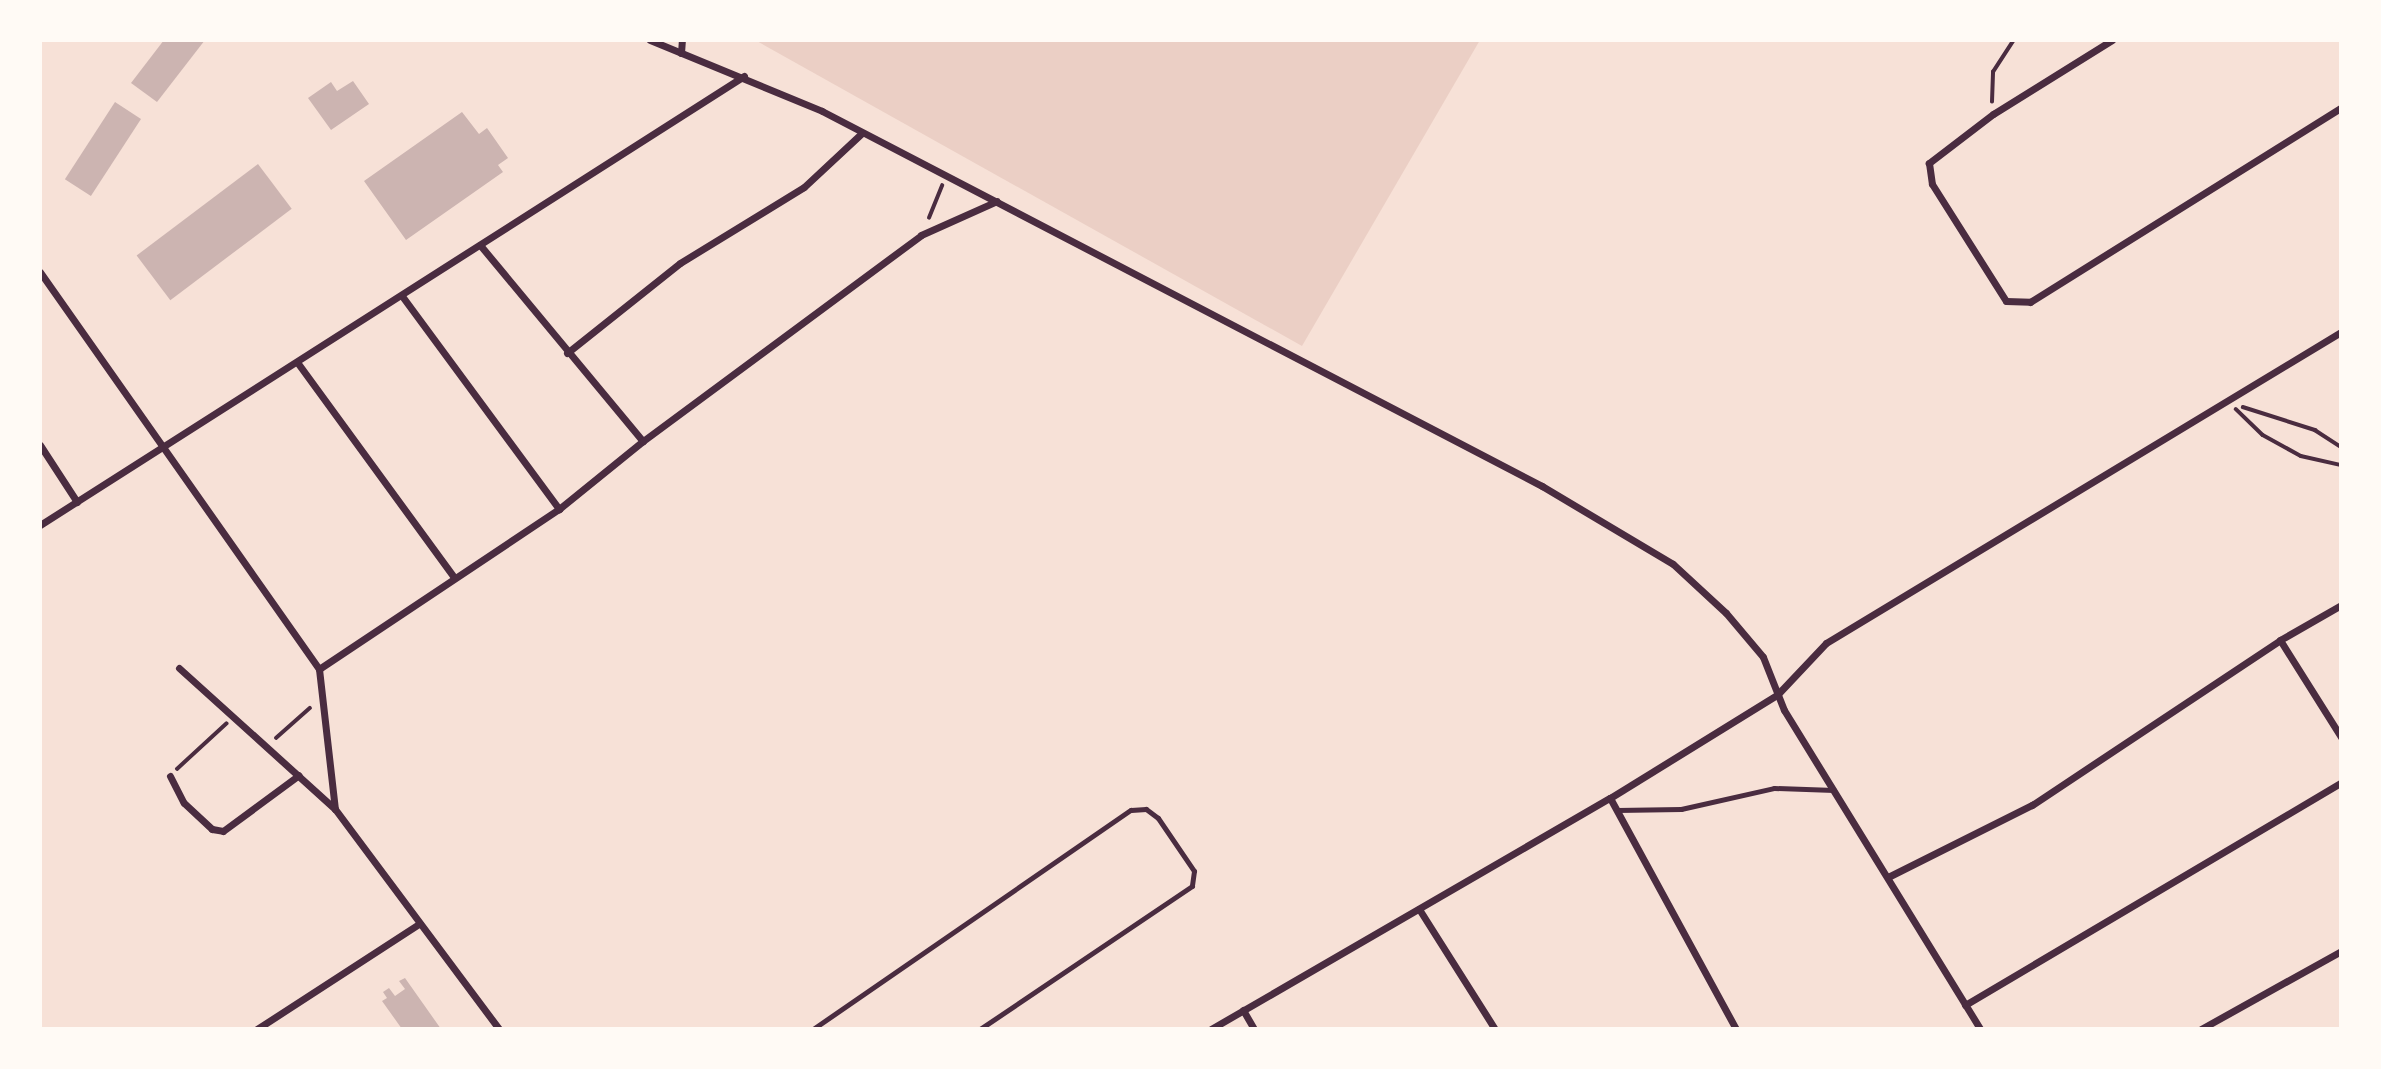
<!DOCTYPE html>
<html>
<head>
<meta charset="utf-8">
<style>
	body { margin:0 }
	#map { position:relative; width:2381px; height:1069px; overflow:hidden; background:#f7e1d7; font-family:Cabin,sans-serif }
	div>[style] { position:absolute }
	.green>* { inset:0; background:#ebcfc5 }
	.building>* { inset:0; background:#ccb4b1; transform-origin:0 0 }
	.path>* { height:3.5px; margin:-1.75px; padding:0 1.75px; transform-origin:1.75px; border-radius:1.75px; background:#4a2c40 }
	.service>* { height:5px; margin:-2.5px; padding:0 2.5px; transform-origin:2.5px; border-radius:2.5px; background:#4a2c40 }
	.minor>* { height:7px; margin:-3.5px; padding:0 3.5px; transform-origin:3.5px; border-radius:3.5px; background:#4a2c40 }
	span { translate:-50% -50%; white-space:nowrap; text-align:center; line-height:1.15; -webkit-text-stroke:6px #fffaf5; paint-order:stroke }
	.frame { position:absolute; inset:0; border:42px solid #fffaf5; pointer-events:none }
</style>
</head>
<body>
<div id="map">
	<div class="green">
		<div style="clip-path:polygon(755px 40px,1480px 40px,1302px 346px)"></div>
	</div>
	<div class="building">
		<div style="clip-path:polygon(164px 40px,205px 40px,157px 102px,131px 83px)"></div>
		<div style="clip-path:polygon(353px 81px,369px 104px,331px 130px,308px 98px,331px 82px,337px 91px)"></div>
		<div style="left:115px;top:102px;width:31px;height:92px;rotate:33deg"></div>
		<div style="clip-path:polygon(462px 112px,479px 134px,487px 128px,508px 158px,498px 165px,503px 172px,406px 240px,364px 181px)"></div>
		<div style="left:258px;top:164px;width:56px;height:152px;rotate:53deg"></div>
		<div style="clip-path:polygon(405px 978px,441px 1029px,402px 1029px,382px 1001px,387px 998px,383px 992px,389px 988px,395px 996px,405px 989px,399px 981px)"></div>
	</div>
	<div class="path">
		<div style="left:1992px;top:102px;width:30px;rotate:-88deg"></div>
		<div style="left:1993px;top:72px;width:38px;rotate:-57deg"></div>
		<div style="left:929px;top:218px;width:35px;rotate:-68deg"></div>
		<div style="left:2243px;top:407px;width:76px;rotate:17.7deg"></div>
		<div style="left:2315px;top:430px;width:31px;rotate:33deg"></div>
		<div style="left:2236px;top:409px;width:37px;rotate:44deg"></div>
		<div style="left:2263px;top:435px;width:43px;rotate:28.9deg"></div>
		<div style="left:2301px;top:456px;width:41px;rotate:12.7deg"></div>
		<div style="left:276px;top:738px;width:45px;rotate:-41.4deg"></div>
		<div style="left:177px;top:769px;width:67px;rotate:-42.6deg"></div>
	</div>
	<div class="service">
		<div style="left:1617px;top:810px;width:64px;rotate:-0.9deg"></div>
		<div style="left:1681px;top:809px;width:95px;rotate:-12.7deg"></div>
		<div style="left:1774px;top:788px;width:60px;rotate:1.9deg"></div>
		<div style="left:813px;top:1029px;width:386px;rotate:-34.6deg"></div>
		<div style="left:1131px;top:810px;width:15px;rotate:-4deg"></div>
		<div style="left:1146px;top:809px;width:15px;rotate:37deg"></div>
		<div style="left:1158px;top:818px;width:64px;rotate:55.8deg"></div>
		<div style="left:1194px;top:871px;width:15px;rotate:98deg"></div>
		<div style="left:1192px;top:886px;width:256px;rotate:146deg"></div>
	</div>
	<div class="minor">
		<div style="left:650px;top:40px;width:186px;rotate:22.4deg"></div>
		<div style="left:822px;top:111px;width:812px;rotate:27.51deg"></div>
		<div style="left:1542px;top:486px;width:152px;rotate:30.8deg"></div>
		<div style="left:1673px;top:564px;width:72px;rotate:42.8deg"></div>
		<div style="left:1726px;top:613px;width:57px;rotate:49.9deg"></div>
		<div style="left:1763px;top:657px;width:57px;rotate:68.4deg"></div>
		<div style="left:1784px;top:710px;width:374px;rotate:58.4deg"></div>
		<div style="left:2112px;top:40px;width:140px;rotate:148.1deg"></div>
		<div style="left:1993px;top:114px;width:81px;rotate:142.6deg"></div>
		<div style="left:1929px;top:163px;width:21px;rotate:82deg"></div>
		<div style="left:1932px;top:184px;width:138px;rotate:57.7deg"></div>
		<div style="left:2006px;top:301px;width:24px;rotate:2deg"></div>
		<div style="left:2030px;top:302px;width:367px;rotate:-32deg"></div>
		<div style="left:681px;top:53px;width:13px;rotate:-86deg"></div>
		<div style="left:480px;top:245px;width:255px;rotate:50.3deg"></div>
		<div style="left:40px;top:272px;width:485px;rotate:54.9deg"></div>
		<div style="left:319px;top:669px;width:141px;rotate:83.5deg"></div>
		<div style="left:335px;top:809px;width:274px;rotate:53.3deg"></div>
		<div style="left:402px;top:296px;width:265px;rotate:53.6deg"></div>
		<div style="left:567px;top:353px;width:144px;rotate:-38.5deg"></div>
		<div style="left:680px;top:263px;width:145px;rotate:-31.5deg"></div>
		<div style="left:804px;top:187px;width:79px;rotate:-43deg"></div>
		<div style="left:297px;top:362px;width:266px;rotate:53.9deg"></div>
		<div style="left:40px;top:445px;width:68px;rotate:57deg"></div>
		<div style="left:40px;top:525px;width:835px;rotate:-32.53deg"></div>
		<div style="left:2280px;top:640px;width:115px;rotate:57.8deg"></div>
		<div style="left:179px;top:668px;width:210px;rotate:42.1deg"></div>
		<div style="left:319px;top:669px;width:288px;rotate:-33.7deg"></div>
		<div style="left:559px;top:509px;width:108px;rotate:-39deg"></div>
		<div style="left:643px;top:441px;width:346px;rotate:-36.5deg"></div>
		<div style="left:921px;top:235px;width:83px;rotate:-24.1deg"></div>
		<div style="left:170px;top:776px;width:30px;rotate:63deg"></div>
		<div style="left:184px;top:803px;width:38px;rotate:43deg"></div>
		<div style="left:212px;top:829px;width:11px;rotate:10deg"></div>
		<div style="left:223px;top:831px;width:94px;rotate:-36.4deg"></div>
		<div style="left:1610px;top:798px;width:263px;rotate:61.4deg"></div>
		<div style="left:1888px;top:877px;width:161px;rotate:-26.6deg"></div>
		<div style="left:2032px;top:805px;width:298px;rotate:-33.6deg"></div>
		<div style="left:2280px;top:640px;width:70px;rotate:-29.8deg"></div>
		<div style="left:1419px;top:909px;width:142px;rotate:57.7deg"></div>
		<div style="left:1965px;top:1005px;width:437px;rotate:-30.6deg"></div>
		<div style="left:1243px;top:1010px;width:22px;rotate:60deg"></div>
		<div style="left:257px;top:1029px;width:194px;rotate:-33deg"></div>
		<div style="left:1211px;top:1029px;width:461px;rotate:-30.1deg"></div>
		<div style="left:1610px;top:798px;width:196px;rotate:-31.7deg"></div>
		<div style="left:1777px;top:695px;width:71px;rotate:-46.7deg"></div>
		<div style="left:1826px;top:643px;width:602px;rotate:-31.13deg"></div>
		<div style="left:2201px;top:1029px;width:160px;rotate:-29.1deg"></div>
	</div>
	<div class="frame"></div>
</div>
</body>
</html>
